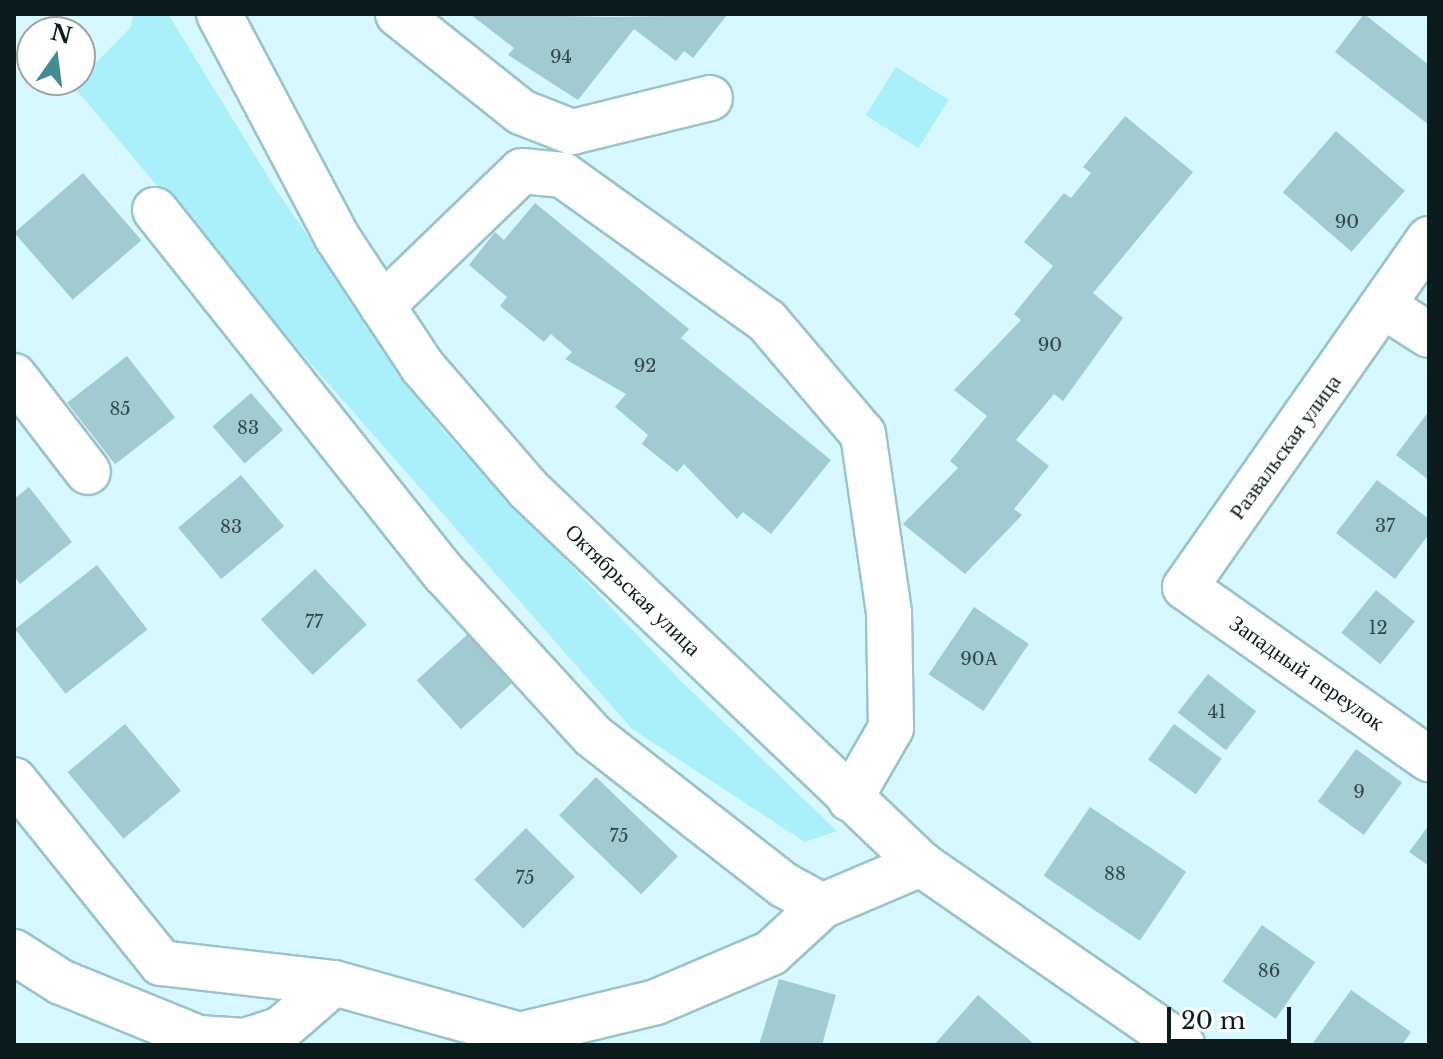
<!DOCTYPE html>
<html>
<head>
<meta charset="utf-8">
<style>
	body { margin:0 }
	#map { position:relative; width:1443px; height:1059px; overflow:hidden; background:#d6f8fe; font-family:"Libre Baskerville",serif }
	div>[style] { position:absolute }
	.green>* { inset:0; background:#aaf0fb; transform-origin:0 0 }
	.building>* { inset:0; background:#a1cbd1; transform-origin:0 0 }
	.roads { filter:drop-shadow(2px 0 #9ac3ca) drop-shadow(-2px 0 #9ac3ca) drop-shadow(0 2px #9ac3ca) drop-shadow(0 -2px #9ac3ca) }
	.minor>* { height:44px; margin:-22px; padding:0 22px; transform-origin:22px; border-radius:22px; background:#fff }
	span { translate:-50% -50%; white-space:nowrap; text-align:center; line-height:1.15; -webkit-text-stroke:6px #fff; paint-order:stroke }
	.number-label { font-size:18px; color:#31484b }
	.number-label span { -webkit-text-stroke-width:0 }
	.street-label { font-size:22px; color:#0c1c1e }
	.frame { position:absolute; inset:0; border:16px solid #0c1c1e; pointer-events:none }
	.north { position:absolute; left:16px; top:16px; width:80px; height:80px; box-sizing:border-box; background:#fff; border:2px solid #9ea4a5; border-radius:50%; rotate:14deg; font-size:22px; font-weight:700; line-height:32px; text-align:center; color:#0c1c1e }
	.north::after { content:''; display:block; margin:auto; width:28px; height:36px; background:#458b95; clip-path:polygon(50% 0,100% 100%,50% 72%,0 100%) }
	.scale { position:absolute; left:1167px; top:1007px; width:124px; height:36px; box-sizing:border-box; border:4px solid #0c1c1e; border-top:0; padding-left:10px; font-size:24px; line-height:28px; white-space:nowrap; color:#0c1c1e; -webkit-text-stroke:6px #fff; paint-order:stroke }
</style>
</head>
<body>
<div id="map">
	<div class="green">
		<div style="clip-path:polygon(133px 14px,168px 14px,277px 191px,443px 431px,682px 682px,837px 831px,805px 842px,632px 729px,225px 266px,73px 86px,131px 27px)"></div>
		<div style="left:896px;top:67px;width:62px;height:57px;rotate:32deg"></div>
	</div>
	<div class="building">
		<div style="clip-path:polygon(470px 14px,609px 17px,727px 15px,693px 58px,684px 51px,676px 61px,634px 29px,578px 100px,508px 55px,514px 48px)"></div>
		<div style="clip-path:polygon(1364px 14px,1429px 65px,1429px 125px,1335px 52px)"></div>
		<div style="clip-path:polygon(1125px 116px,1193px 172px,1093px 293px,1123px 318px,1063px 401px,1054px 394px,1016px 440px,1049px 466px,1014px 509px,1022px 515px,965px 574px,903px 524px,958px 468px,950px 461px,987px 416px,954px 390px,1021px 320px,1014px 314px,1053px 266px,1024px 242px,1064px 193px,1071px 198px,1091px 173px,1083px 167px)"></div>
		<div style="left:1336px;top:131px;width:91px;height:81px;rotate:41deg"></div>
		<div style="left:83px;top:173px;width:89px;height:91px;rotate:49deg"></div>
		<div style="clip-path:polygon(535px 203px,689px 329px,681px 338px,831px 460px,771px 534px,743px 512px,737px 519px,684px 464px,677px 472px,642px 444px,648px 435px,615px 407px,626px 394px,565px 359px,572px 352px,551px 334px,544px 342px,500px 306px,507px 297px,469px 265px,495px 232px,504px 240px)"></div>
		<div style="left:127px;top:356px;width:78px;height:76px;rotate:52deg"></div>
		<div style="left:251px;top:393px;width:49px;height:51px;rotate:49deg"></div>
		<div style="clip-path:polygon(1429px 411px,1429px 480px,1396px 455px)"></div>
		<div style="left:241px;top:475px;width:67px;height:82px;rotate:50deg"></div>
		<div style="clip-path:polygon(1377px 480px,1429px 519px,1429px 534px,1395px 579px,1336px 533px)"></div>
		<div style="clip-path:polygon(29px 487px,72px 542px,20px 584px,14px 576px,14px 499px)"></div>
		<div style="left:97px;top:565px;width:82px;height:104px;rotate:52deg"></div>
		<div style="left:315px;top:569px;width:76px;height:74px;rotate:47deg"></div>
		<div style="left:1376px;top:590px;width:50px;height:55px;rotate:39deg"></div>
		<div style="left:974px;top:607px;width:66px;height:81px;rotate:34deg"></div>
		<div style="left:468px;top:634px;width:66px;height:69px;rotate:48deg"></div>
		<div style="left:1208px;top:674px;width:61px;height:49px;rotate:38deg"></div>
		<div style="left:125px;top:724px;width:87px;height:75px;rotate:50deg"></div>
		<div style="left:1174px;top:724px;width:59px;height:44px;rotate:36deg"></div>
		<div style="left:1356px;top:749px;width:57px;height:65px;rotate:36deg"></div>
		<div style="left:596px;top:777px;width:114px;height:53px;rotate:44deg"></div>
		<div style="left:1090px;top:807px;width:116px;height:83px;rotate:34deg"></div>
		<div style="clip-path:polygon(1429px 825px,1429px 866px,1409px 852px)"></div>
		<div style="left:526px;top:828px;width:69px;height:73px;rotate:45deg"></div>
		<div style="left:1262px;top:925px;width:65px;height:69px;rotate:35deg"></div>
		<div style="clip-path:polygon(779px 979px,836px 995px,822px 1045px,759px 1045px)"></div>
		<div style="clip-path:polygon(1351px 990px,1411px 1032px,1402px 1045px,1313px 1043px)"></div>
		<div style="clip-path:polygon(978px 995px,1035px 1045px,934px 1045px)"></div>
	</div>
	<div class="roads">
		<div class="minor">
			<div style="left:219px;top:14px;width:252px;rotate:62.1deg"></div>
			<div style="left:337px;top:237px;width:154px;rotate:56.6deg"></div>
			<div style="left:422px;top:366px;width:162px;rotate:49.2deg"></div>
			<div style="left:528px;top:489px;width:543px;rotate:43.66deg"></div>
			<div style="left:921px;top:864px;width:318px;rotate:34.7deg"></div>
			<div style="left:398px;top:14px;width:157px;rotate:38.5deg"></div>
			<div style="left:521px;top:112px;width:55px;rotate:21.4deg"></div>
			<div style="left:572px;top:132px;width:142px;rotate:-13.8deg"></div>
			<div style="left:155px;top:210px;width:465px;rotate:51.5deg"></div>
			<div style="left:445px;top:574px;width:219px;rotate:47.6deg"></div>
			<div style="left:593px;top:736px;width:242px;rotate:38deg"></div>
			<div style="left:784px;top:885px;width:43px;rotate:28.9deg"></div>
			<div style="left:1429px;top:239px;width:425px;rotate:125deg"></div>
			<div style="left:1185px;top:587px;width:299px;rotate:35.2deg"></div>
			<div style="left:382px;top:306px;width:194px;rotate:-44deg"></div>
			<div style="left:522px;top:171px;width:41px;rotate:5.6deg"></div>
			<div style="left:563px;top:175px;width:251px;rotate:35.6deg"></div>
			<div style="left:767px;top:321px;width:148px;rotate:49.7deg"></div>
			<div style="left:863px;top:434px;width:181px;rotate:81.7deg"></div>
			<div style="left:889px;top:613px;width:115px;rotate:89deg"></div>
			<div style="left:891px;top:728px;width:82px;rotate:120deg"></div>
			<div style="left:1385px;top:307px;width:52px;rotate:32.5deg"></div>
			<div style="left:14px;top:376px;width:121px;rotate:52.4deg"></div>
			<div style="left:14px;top:780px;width:235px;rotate:51.2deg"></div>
			<div style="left:161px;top:963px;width:174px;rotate:6.6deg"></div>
			<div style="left:334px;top:983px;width:193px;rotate:15.6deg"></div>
			<div style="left:520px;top:1035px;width:140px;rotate:-13.6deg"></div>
			<div style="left:656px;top:1002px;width:125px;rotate:-23.1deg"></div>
			<div style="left:771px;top:953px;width:69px;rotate:-42.7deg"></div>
			<div style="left:822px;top:906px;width:108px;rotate:-23deg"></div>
			<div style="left:14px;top:952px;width:56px;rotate:32.6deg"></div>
			<div style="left:61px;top:982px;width:148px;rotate:22.2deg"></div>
			<div style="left:198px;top:1038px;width:47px;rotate:3.7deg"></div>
			<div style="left:245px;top:1041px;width:38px;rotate:-18deg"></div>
			<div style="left:281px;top:1029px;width:70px;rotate:-41deg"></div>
		</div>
	</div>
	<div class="number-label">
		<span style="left:561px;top:57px">94</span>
		<span style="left:1347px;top:222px">90</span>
		<span style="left:1050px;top:345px">90</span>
		<span style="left:645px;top:366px">92</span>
		<span style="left:120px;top:409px">85</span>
		<span style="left:248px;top:428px">83</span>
		<span style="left:1385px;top:526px">37</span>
		<span style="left:231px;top:527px">83</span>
		<span style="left:314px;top:622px">77</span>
		<span style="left:1378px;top:628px">12</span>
		<span style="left:979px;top:659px">90А</span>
		<span style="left:1217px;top:712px">41</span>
		<span style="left:1359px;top:792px">9</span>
		<span style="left:619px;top:836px">75</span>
		<span style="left:1115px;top:874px">88</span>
		<span style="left:525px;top:878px">75</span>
		<span style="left:1269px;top:971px">86</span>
	</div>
	<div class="street-label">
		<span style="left:1285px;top:447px;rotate:-54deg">Развальская улица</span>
		<span style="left:633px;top:590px;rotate:44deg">Октябрьская улица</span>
		<span style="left:1307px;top:673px;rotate:35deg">Западный переулок</span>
	</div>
	<div class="frame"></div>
	<div class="north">N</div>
	<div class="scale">20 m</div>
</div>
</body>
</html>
